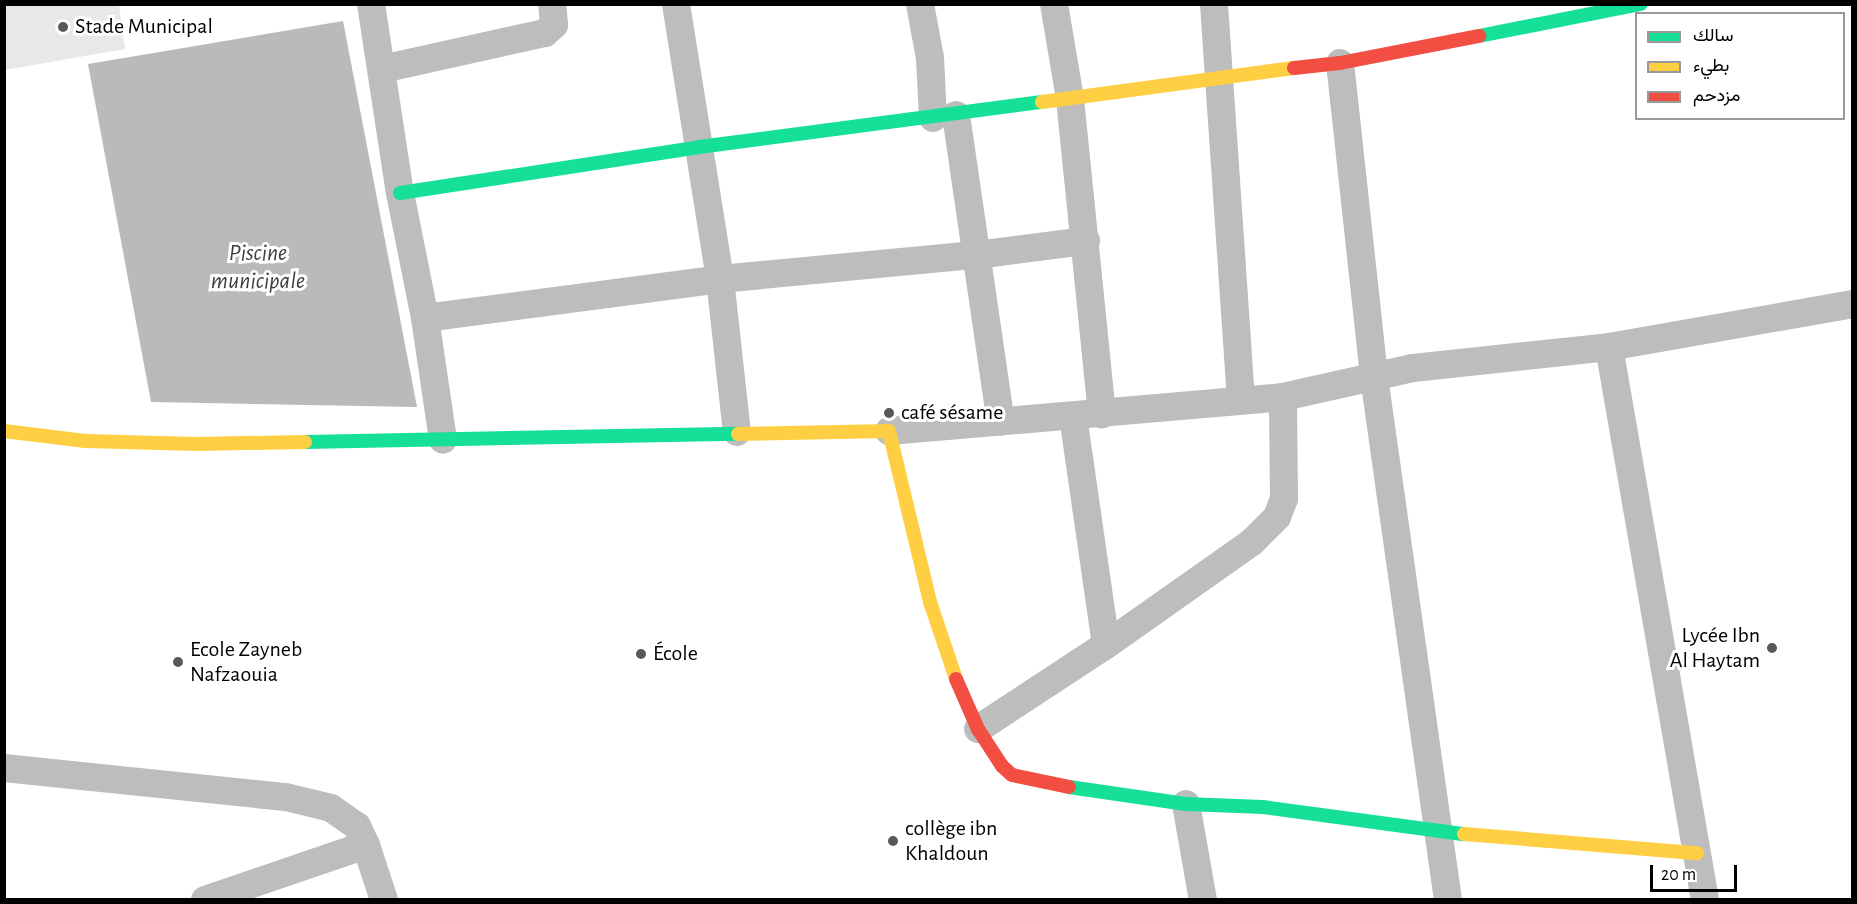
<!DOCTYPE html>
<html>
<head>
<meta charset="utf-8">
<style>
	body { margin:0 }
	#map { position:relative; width:1857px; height:904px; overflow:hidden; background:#fff; font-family:"Alegreya Sans",Vazirmatn,sans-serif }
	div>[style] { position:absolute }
	.green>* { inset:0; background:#e8e8e8 }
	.water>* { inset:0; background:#bababa }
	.street>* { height:28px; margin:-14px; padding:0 14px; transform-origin:14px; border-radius:14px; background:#bdbdbd }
	.fast>* { height:14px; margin:-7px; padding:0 7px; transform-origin:7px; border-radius:7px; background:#16e098 }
	.slow>* { height:14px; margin:-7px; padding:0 7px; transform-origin:7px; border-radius:7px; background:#ffcf43 }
	.jam>* { height:14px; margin:-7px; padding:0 7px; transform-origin:7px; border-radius:7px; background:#f24e42 }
	.dots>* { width:16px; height:16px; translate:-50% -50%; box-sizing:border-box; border:3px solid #fff; border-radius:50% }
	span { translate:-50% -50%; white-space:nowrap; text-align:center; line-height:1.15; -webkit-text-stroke:6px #fff; paint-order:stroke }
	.poi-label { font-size:22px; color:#000 }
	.left { translate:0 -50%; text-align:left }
	.right { translate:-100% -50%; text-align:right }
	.water-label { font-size:24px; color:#3e3e3e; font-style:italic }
	.frame { position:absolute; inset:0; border:6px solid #000; pointer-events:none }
	.legend { position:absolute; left:1635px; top:12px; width:210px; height:108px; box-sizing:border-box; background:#fff; border:2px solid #999; margin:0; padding:8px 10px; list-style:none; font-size:18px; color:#000 }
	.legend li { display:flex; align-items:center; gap:12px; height:30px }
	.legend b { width:30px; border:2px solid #999 }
	.scale { position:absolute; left:1650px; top:865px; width:87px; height:27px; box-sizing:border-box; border:3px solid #000; border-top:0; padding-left:8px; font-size:18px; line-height:21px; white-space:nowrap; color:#000; -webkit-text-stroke:4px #fff; paint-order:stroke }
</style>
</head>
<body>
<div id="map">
	<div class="green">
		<div style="clip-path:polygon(5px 4px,119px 5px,125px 49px,5px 70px)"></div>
	</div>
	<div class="water">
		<div style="clip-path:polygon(343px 21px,417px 407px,151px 402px,88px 64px)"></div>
	</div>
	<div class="street">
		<div style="left:371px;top:4px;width:191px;rotate:81.3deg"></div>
		<div style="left:400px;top:193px;width:127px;rotate:78.7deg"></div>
		<div style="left:425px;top:318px;width:298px;rotate:-7.5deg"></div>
		<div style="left:720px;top:279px;width:257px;rotate:-5.4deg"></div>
		<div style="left:976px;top:255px;width:111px;rotate:-7.3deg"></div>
		<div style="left:676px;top:4px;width:278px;rotate:80.9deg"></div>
		<div style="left:720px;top:279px;width:154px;rotate:83.7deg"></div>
		<div style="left:920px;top:4px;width:55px;rotate:79.5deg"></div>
		<div style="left:930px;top:58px;width:60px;rotate:87.1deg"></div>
		<div style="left:1054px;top:4px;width:96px;rotate:80.4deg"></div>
		<div style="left:1070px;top:99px;width:317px;rotate:84.2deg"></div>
		<div style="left:1214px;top:4px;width:397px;rotate:86.1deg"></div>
		<div style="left:1340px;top:63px;width:316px;rotate:83.8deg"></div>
		<div style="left:1374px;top:377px;width:528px;rotate:81.95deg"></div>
		<div style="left:382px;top:69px;width:167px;rotate:-12.5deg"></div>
		<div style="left:545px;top:33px;width:12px;rotate:-42deg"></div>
		<div style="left:554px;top:25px;width:21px;rotate:-95deg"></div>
		<div style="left:956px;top:115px;width:310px;rotate:81.7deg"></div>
		<div style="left:425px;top:318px;width:123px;rotate:81.6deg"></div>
		<div style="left:1609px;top:347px;width:561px;rotate:80.15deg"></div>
		<div style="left:1073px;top:416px;width:231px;rotate:81.8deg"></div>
		<div style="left:889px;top:431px;width:395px;rotate:-4.9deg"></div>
		<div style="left:1283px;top:397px;width:133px;rotate:-12.6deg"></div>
		<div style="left:1413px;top:368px;width:197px;rotate:-6.1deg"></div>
		<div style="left:1609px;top:347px;width:247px;rotate:-10deg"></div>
		<div style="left:978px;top:729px;width:153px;rotate:-33.3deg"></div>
		<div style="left:1106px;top:645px;width:179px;rotate:-35.2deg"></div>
		<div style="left:1252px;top:542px;width:35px;rotate:-45deg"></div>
		<div style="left:1277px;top:517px;width:19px;rotate:-69deg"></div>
		<div style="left:1284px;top:499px;width:102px;rotate:-90.6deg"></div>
		<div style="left:4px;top:768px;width:283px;rotate:5.9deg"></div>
		<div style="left:286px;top:797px;width:46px;rotate:13.7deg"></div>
		<div style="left:331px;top:808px;width:32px;rotate:35deg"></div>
		<div style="left:357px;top:826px;width:21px;rotate:65deg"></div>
		<div style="left:366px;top:845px;width:58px;rotate:71.9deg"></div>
		<div style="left:1186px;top:804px;width:97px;rotate:80deg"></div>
		<div style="left:205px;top:900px;width:170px;rotate:-18.9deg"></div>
	</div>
	<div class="fast">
		<div style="left:1479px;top:36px;width:165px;rotate:-11.2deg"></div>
		<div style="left:400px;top:193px;width:303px;rotate:-8.7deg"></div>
		<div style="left:699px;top:147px;width:346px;rotate:-7.5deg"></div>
		<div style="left:305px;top:442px;width:433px;rotate:-1.1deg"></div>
		<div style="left:1069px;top:787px;width:118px;rotate:8.3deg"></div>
		<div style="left:1186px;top:804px;width:77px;rotate:2.2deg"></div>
		<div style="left:1263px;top:807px;width:203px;rotate:7.7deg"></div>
	</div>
	<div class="slow">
		<div style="left:1042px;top:102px;width:254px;rotate:-7.7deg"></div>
		<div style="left:4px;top:431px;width:82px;rotate:7deg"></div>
		<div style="left:85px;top:441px;width:112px;rotate:1.5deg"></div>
		<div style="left:197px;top:444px;width:108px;rotate:-1.1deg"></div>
		<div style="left:738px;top:434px;width:151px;rotate:-1.1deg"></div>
		<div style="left:889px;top:431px;width:176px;rotate:76.5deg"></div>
		<div style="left:930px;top:602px;width:81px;rotate:71.3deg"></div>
		<div style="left:1464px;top:834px;width:234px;rotate:4.7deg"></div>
	</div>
	<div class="jam">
		<div style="left:1294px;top:68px;width:46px;rotate:-6.2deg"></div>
		<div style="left:1340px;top:63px;width:142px;rotate:-11deg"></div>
		<div style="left:956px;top:679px;width:55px;rotate:66.3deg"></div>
		<div style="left:978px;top:729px;width:44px;rotate:57deg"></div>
		<div style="left:1002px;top:766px;width:13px;rotate:42deg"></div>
		<div style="left:1012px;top:775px;width:58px;rotate:11.9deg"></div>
	</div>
	<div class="dots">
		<div style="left:63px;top:27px;background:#595959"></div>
		<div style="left:889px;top:413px;background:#595959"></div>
		<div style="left:1772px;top:648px;background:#595959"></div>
		<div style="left:641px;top:654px;background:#595959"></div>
		<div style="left:178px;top:662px;background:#595959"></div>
		<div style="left:893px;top:841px;background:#595959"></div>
	</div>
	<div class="poi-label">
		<span class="left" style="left:75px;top:27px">Stade Municipal</span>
		<span class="left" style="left:901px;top:413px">café sésame</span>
		<span class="right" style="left:1760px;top:648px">Lycée Ibn<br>Al Haytam</span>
		<span class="left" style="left:190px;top:662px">Ecole Zayneb<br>Nafzaouia</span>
		<span class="left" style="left:653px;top:654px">École</span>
		<span class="left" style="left:905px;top:841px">collège ibn<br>Khaldoun</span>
	</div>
	<div class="water-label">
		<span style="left:258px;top:268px">Piscine<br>municipale</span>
	</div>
	<div class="frame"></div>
	<ul class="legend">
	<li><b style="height:8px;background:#16e098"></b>سالك</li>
	<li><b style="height:8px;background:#ffcf43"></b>بطيء</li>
	<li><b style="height:8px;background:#f24e42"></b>مزدحم</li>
	</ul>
	<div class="scale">20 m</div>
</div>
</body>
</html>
